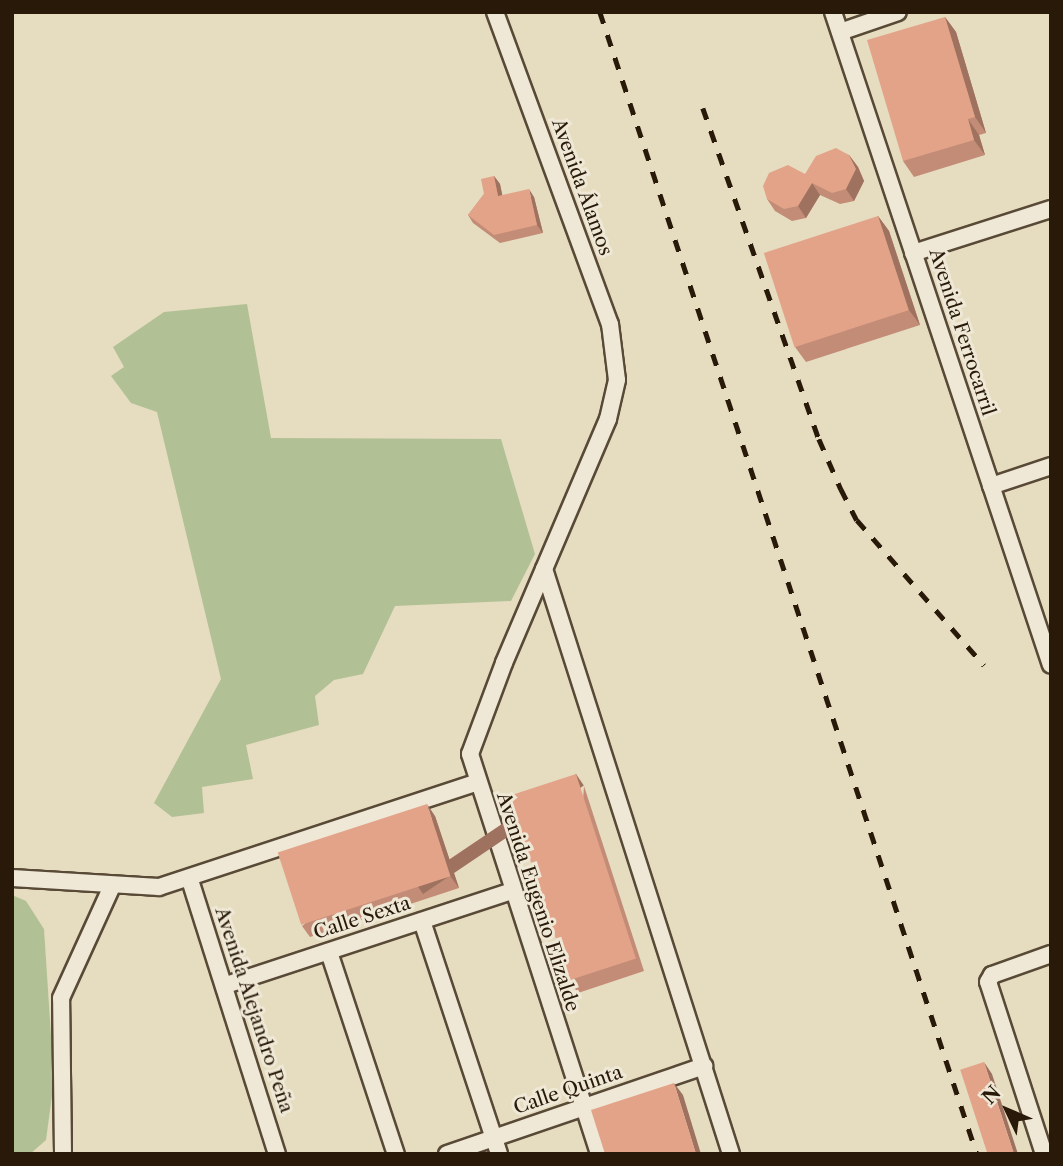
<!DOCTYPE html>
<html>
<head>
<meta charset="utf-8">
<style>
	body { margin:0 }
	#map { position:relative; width:1063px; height:1166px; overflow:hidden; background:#e6dcc0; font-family:"Libre Caslon Text",serif }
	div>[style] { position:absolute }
	.green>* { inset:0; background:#b2c195 }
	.roads { filter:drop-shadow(2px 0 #584a36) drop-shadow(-2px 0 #584a36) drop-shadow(0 2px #584a36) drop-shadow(0 -2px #584a36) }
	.minor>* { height:16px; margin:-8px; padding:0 8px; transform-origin:8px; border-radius:8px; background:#efe8d6 }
	.rail>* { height:4.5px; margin-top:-2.25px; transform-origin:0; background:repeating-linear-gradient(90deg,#281908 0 12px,transparent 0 24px) }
	.wall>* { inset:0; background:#c38c76 }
	.shaded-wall>* { inset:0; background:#9f7260; transform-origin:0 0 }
	.building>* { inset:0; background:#e3a389; transform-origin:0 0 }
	span { translate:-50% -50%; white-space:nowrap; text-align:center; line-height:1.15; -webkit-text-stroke:6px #efe8d6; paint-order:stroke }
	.street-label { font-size:19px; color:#281908 }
	.frame { position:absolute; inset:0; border:14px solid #281908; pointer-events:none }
	.north { position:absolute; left:972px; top:1075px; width:70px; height:70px; -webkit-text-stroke:5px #efe8d6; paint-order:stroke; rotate:314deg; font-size:19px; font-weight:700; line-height:28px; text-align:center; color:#281908 }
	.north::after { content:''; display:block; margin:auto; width:24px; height:32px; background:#281908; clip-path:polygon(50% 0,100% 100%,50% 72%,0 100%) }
</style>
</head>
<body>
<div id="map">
	<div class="green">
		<div style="clip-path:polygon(247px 304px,271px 438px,501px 439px,535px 554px,511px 601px,395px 606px,363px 674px,334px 680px,315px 696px,319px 725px,246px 745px,253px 779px,202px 787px,204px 813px,172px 817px,154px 803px,221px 679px,157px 412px,131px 403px,111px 376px,124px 367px,113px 347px,164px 312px)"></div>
		<div style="clip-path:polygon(12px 895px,26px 901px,44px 929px,54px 1081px,46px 1140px,30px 1154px,12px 1154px)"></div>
	</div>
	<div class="roads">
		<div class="minor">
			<div style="left:495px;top:12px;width:333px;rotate:69.8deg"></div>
			<div style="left:610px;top:324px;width:56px;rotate:82.9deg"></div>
			<div style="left:617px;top:380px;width:40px;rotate:103deg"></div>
			<div style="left:608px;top:419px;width:265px;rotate:113.1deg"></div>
			<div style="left:504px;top:663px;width:97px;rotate:110.5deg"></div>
			<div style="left:470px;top:754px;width:420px;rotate:72.1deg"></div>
			<div style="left:833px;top:12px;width:688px;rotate:71.54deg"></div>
			<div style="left:840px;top:32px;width:61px;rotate:-19deg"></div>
			<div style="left:913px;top:253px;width:145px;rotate:-17.7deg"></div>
			<div style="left:991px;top:486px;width:63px;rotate:-18.4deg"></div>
			<div style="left:544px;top:569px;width:614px;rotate:72.27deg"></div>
			<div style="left:12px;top:878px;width:147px;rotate:3.5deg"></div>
			<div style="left:159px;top:887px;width:334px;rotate:-18.2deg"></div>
			<div style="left:190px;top:880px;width:287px;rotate:72.4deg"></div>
			<div style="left:422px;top:921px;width:245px;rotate:71.7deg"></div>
			<div style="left:329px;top:952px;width:213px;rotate:71.7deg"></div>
			<div style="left:226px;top:985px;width:301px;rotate:-18.2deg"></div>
			<div style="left:63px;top:1154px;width:156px;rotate:-90.7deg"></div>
			<div style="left:61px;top:998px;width:123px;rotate:-65.5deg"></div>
			<div style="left:447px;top:1154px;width:272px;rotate:-18.9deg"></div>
			<div style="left:1044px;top:1154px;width:181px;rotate:-108deg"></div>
			<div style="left:988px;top:982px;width:8px;rotate:-60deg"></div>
			<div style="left:992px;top:975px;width:63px;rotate:-19.6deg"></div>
		</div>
	</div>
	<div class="rail">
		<div style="left:600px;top:12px;width:1203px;rotate:71.73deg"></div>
		<div style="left:703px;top:108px;width:351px;rotate:70.7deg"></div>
		<div style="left:819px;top:439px;width:55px;rotate:66.3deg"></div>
		<div style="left:841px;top:489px;width:35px;rotate:63deg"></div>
		<div style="left:857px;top:520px;width:193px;rotate:48.8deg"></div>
	</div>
	<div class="wall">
		<div style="clip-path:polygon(945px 17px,956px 32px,986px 133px,979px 135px,985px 155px,914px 177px,903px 161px)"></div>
		<div style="clip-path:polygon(849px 155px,858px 167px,864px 181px,854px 201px,840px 204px,820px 195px,806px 218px,792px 221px,775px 211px,767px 199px,805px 174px)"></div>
		<div style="clip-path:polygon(494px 176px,500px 184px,502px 195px,534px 197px,543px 233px,500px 243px,473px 223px,468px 215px,484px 194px)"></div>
		<div style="clip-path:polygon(878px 216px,889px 231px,920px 325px,806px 362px,795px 347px)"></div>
		<div style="clip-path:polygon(584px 786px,644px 971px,578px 993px,570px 981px)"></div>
		<div style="clip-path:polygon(435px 816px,459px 888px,310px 937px,302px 926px)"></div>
	</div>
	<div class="shaded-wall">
		<div style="clip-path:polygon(945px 17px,956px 32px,986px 133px,975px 117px)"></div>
		<div style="clip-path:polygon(968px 119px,979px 135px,985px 155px,974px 140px)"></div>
		<div style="clip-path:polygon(849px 155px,858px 167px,864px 181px,854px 201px,846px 189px)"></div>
		<div style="clip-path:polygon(494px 176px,500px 184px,504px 203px,498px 196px)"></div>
		<div style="clip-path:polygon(812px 183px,820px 195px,806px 218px,798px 206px)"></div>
		<div style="clip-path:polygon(529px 189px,534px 197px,543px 233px,537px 225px)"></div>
		<div style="clip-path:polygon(878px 216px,889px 231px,920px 325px,909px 310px)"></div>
		<div style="left:576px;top:774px;width:14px;height:194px;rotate:56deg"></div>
		<div style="clip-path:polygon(427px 804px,435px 816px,459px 888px,450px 876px)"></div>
		<div style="clip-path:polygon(984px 1062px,992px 1074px,1018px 1154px,1014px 1154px)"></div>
		<div style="clip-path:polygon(674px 1083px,683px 1095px,701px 1154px,696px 1154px)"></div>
	</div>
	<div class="building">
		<div style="clip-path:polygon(945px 17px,975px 117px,968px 119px,974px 140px,903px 161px,867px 40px)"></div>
		<div style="clip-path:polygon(836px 148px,849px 155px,856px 169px,846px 189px,832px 193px,812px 183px,798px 206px,784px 209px,767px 199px,763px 186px,769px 173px,788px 165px,805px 174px,816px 156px)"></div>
		<div style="clip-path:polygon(494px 176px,498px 196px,529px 189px,537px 225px,494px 235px,468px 215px,484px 194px,481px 179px)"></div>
		<div style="left:878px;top:216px;width:99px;height:120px;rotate:72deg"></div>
		<div style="left:576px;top:774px;width:194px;height:70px;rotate:72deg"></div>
		<div style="left:427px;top:804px;width:76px;height:157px;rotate:72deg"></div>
		<div style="left:984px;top:1062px;width:97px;height:25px;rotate:72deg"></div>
		<div style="clip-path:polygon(674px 1083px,696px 1154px,605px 1154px,591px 1110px)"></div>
	</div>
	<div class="street-label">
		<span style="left:582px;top:187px;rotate:70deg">Avenida Álamos</span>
		<span style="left:962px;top:332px;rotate:72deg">Avenida Ferrocarril</span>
		<span style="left:538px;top:902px;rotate:72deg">Avenida Eugenio Elizalde</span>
		<span style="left:362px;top:918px;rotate:-18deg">Calle Sexta</span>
		<span style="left:254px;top:1010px;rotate:72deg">Avenida Alejandro Peña</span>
		<span style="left:568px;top:1090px;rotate:-19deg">Calle Quinta</span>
	</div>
	<div class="frame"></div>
	<div class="north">N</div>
</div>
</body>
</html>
